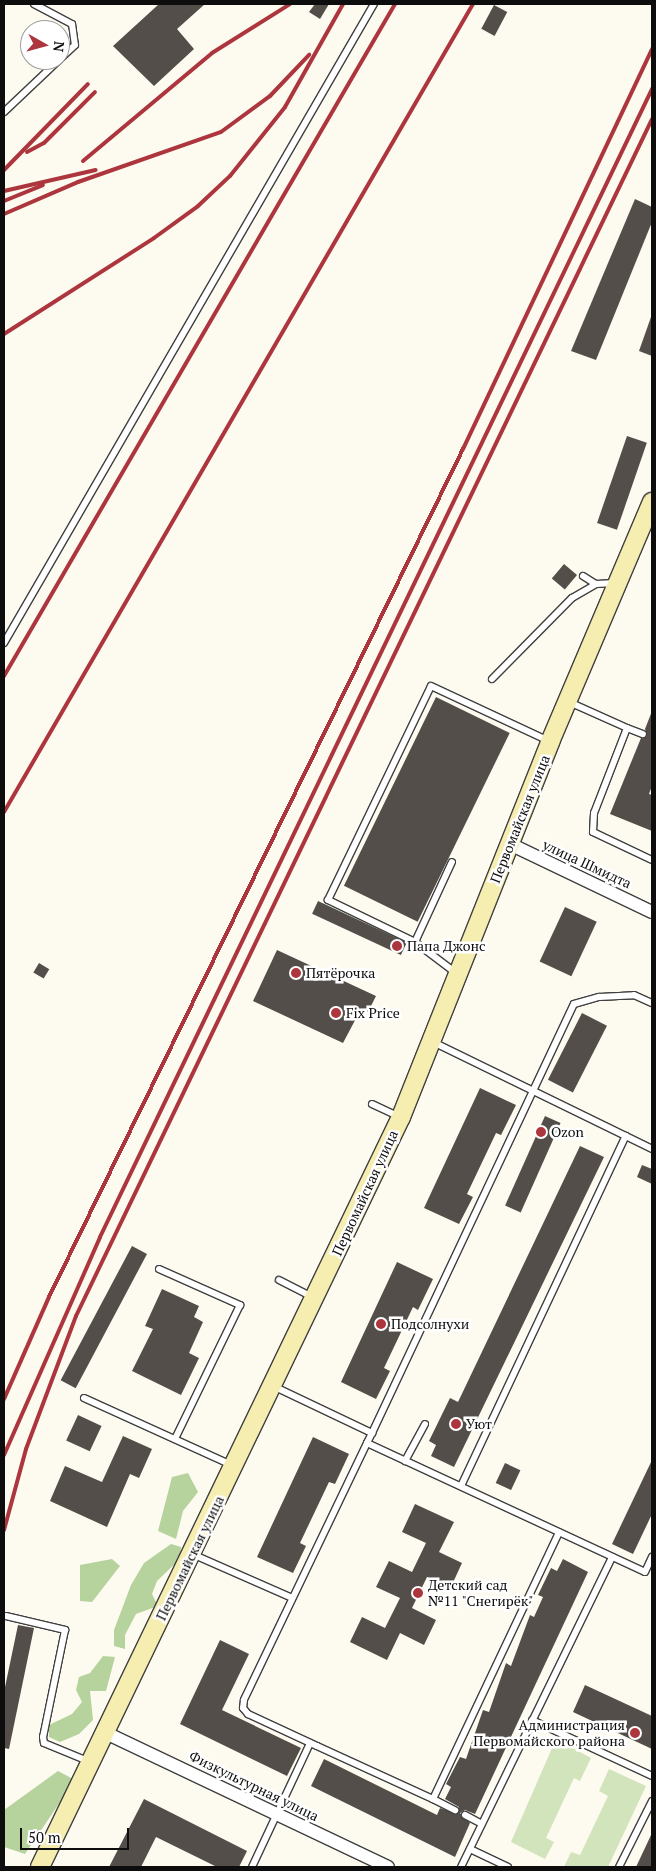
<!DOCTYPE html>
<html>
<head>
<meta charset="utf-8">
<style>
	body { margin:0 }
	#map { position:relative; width:656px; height:1871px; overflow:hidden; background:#fdfaef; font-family:"PT Serif",serif }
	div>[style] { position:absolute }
	.green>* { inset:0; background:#d1e4bc }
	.forest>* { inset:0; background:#b6d39d }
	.building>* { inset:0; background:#544e4b; transform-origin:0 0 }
	.roads { filter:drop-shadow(1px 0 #404040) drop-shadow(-1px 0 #404040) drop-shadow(0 1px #404040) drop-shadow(0 -1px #404040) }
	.lane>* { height:6px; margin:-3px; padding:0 3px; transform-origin:3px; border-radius:3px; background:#fff }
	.street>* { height:12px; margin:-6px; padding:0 6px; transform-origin:6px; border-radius:6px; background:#fff }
	.secondary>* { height:18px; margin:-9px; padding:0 9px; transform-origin:9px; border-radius:9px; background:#f6edb1 }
	.rail>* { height:4px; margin:-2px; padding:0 2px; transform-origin:2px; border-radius:2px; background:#ad353d }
	.dots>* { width:14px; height:14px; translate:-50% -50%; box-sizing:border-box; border:2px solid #fff; border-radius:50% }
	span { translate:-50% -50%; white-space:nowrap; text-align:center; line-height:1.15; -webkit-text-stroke:5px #fff; paint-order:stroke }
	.street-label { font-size:14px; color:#0d0d0d }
	.poi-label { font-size:14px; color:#0d0d0d }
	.left { translate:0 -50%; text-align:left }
	.right { translate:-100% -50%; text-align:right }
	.frame { position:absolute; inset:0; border:5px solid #0d0d0d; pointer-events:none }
	.north { position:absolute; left:20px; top:20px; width:50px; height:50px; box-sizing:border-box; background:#fff; border:1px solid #9e9e9e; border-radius:50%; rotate:97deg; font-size:14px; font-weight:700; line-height:20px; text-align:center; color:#0d0d0d }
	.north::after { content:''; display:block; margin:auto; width:18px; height:22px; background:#ad353d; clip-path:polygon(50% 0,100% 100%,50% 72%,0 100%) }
	.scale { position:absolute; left:20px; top:1828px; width:109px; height:22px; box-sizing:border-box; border:2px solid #0d0d0d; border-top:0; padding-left:6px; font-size:15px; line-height:18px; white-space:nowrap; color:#0d0d0d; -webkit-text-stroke:4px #fff; paint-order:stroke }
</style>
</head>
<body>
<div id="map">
	<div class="green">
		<div style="clip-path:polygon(556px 1739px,591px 1758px,580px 1781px,574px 1778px,546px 1838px,554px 1842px,545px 1859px,511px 1842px)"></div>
		<div style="clip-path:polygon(609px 1769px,646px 1786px,608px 1867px,564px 1867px,571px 1852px,580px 1855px,608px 1796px,599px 1791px)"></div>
	</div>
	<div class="forest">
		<div style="clip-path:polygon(188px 1473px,198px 1492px,183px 1511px,176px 1539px,158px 1531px,172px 1477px)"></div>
		<div style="clip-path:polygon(171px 1544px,181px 1547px,180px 1559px,157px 1581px,152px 1594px,158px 1606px,136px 1614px,125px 1635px,125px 1649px,114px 1646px,114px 1630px,131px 1585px,144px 1563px)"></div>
		<div style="clip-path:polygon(112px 1559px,120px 1566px,92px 1602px,80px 1601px,80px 1565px)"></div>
		<div style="clip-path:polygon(103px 1656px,115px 1657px,106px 1691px,90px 1691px,93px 1720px,79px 1734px,60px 1742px,49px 1737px,49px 1725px,72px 1714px,82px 1702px,76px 1690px,79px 1677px,90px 1673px)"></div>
		<div style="clip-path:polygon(58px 1771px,75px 1780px,25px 1854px,4px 1847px,4px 1810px)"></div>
	</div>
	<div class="building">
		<div style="clip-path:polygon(159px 4px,205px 4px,177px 29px,194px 49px,154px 86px,113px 46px)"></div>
		<div style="clip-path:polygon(315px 4px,329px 4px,320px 19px,309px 12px)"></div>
		<div style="left:494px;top:5px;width:15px;height:27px;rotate:28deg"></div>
		<div style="clip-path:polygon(635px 199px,652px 207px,652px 222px,596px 360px,571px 351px)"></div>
		<div style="clip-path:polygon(651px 317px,652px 318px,652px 356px,639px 351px)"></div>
		<div style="left:627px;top:436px;width:21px;height:92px;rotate:19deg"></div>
		<div style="left:564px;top:564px;width:17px;height:19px;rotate:40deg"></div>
		<div style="left:436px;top:697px;width:82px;height:210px;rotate:26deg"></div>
		<div style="clip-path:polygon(652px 711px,652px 786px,649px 794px,652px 795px,652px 831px,610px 814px,641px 738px,647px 736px,645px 729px)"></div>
		<div style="left:318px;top:901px;width:98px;height:14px;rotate:25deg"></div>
		<div style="left:565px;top:907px;width:35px;height:60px;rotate:25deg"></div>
		<div style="clip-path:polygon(277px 950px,376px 996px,368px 1012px,361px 1009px,343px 1043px,253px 1001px)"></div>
		<div style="left:39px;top:963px;width:12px;height:11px;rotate:31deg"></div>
		<div style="left:582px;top:1013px;width:28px;height:75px;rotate:27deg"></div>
		<div style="clip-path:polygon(480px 1088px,516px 1105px,501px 1135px,496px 1133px,467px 1194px,473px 1197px,459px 1224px,424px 1208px)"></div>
		<div style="left:545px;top:1116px;width:17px;height:98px;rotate:24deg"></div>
		<div style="clip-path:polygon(580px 1146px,604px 1157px,454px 1467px,431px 1456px,436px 1445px,429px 1441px,450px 1398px,458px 1402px)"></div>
		<div style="clip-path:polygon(642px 1165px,652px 1169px,652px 1184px,637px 1177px)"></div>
		<div style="left:132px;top:1246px;width:17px;height:152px;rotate:28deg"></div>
		<div style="clip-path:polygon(397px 1262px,433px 1279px,418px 1310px,413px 1307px,384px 1368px,390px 1371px,376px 1399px,341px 1382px)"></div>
		<div style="clip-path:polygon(162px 1289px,199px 1306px,194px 1317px,203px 1322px,189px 1353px,199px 1358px,181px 1395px,132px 1371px,153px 1329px,145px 1326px)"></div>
		<div style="left:78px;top:1415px;width:26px;height:28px;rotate:25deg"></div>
		<div style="clip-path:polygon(123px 1436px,152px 1449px,139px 1478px,130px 1474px,107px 1527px,50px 1501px,65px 1466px,102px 1482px)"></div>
		<div style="clip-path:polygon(313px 1437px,349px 1454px,335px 1484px,329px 1482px,300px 1543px,306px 1546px,293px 1573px,257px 1557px)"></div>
		<div style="clip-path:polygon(652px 1460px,652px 1514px,633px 1554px,612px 1544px)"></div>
		<div style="left:505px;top:1463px;width:17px;height:22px;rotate:25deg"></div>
		<div style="clip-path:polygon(415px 1504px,454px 1522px,439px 1552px,462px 1563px,450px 1589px,427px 1577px,412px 1608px,436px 1620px,424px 1645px,400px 1633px,387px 1660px,350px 1642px,362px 1617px,385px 1628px,400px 1598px,376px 1587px,389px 1561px,412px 1572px,426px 1543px,402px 1532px)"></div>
		<div style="clip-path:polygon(563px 1559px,588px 1572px,475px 1814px,465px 1810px,460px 1813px,470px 1823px,455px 1857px,311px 1786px,324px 1759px,437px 1815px,440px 1808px,458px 1814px,459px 1807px,445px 1799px,451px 1787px,446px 1784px,460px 1757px,466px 1759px,483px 1710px,489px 1712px,506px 1663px,511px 1666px,530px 1615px,534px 1617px,543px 1597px,538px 1595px,551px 1568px,557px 1571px)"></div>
		<div style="clip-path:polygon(18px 1625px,34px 1628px,9px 1749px,4px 1748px,4px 1692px)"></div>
		<div style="clip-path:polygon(220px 1640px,249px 1654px,222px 1710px,301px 1748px,287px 1776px,180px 1724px)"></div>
		<div style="clip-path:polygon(585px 1685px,652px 1716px,652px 1749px,573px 1712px)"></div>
		<div style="clip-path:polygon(144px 1799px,247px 1851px,239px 1867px,217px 1867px,156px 1837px,141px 1867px,109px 1867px)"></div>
		<div style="clip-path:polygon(652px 1833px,652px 1867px,636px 1867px)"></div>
	</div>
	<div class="roads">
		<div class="lane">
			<div style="left:34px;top:4px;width:43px;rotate:27.8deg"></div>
			<div style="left:72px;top:24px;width:21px;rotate:82deg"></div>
			<div style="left:75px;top:45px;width:21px;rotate:137deg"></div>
			<div style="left:4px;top:112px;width:76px;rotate:-43.4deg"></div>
			<div style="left:583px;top:576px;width:15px;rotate:32deg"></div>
			<div style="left:4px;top:643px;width:738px;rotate:-59.93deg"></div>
			<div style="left:492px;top:679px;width:114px;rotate:-45.4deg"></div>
			<div style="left:572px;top:598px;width:28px;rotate:-30deg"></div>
			<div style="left:596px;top:584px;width:19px;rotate:-3deg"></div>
			<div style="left:569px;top:702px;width:64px;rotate:24.1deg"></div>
			<div style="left:627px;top:728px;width:91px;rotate:111.2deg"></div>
			<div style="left:594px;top:813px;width:19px;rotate:93deg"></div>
			<div style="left:593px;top:832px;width:65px;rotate:25.4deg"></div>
			<div style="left:627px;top:728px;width:17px;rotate:21deg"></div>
			<div style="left:415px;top:942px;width:88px;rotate:-65.2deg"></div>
			<div style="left:456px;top:973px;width:51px;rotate:-142.9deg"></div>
			<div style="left:415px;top:942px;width:97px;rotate:-154.2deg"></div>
			<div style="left:328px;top:900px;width:237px;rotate:-64.3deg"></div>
			<div style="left:431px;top:686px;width:130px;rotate:25deg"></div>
			<div style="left:433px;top:1042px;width:244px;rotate:26deg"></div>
			<div style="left:372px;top:1104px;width:31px;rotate:25deg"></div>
			<div style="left:159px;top:1269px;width:89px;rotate:24deg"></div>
			<div style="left:240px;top:1305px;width:149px;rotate:115.9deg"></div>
			<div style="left:279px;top:1280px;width:38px;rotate:27deg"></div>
			<div style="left:273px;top:1386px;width:110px;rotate:25.4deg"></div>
			<div style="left:372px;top:1433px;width:11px;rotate:117deg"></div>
			<div style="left:367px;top:1443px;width:306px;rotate:24.9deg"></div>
			<div style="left:645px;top:1572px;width:17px;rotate:-65deg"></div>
			<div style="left:84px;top:1398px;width:162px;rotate:24.4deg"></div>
			<div style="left:372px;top:1433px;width:474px;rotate:-64.8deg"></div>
			<div style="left:574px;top:1004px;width:26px;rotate:-16deg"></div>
			<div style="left:599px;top:997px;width:35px;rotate:-3deg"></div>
			<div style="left:634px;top:995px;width:20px;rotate:24deg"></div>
			<div style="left:367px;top:1443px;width:285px;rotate:115.6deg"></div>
			<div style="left:244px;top:1700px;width:8px;rotate:97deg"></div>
			<div style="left:243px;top:1708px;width:8px;rotate:50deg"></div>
			<div style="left:248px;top:1714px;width:76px;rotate:24.9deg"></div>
			<div style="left:317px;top:1746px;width:128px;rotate:24.6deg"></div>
			<div style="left:433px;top:1799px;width:295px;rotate:-64.7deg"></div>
			<div style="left:405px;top:1461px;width:42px;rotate:-61.6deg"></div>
			<div style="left:461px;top:1486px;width:387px;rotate:-64.8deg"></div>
			<div style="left:192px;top:1554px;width:109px;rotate:23.7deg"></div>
			<div style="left:6px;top:1616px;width:61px;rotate:13.3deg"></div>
			<div style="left:65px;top:1630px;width:109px;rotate:101.6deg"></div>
			<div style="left:43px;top:1737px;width:6px;rotate:81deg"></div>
			<div style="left:44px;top:1743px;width:50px;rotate:22.4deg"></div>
			<div style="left:532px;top:1720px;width:132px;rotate:25deg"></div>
			<div style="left:433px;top:1799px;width:25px;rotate:27deg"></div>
			<div style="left:465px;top:1815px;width:19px;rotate:28deg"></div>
			<div style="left:470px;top:1849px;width:42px;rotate:25.3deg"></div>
			<div style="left:252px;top:1867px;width:137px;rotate:-64.9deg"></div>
			<div style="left:461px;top:1867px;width:345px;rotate:-64deg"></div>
			<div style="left:619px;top:1867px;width:74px;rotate:-63.4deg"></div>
		</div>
		<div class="street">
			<div style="left:510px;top:844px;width:157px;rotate:25.6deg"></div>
			<div style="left:106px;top:1733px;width:312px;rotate:25.4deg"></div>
		</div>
		<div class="secondary">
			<div style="left:40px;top:1867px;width:832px;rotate:-64.3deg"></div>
			<div style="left:401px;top:1117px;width:404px;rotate:-68.3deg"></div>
			<div style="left:550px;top:742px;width:261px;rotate:-67deg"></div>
		</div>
	</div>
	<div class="rail">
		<div style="left:27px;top:152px;width:19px;rotate:-28deg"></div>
		<div style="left:44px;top:143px;width:72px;rotate:-45deg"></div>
		<div style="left:83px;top:161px;width:168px;rotate:-39.9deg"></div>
		<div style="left:212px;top:53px;width:92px;rotate:-32.1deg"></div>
		<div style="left:4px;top:170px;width:120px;rotate:-45.7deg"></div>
		<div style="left:4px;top:191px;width:94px;rotate:-12.9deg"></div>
		<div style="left:4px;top:201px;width:42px;rotate:-22.3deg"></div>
		<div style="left:4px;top:214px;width:81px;rotate:-23.4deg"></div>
		<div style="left:78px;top:182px;width:151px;rotate:-19.3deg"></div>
		<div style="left:221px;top:132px;width:61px;rotate:-36.3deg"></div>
		<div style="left:270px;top:96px;width:57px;rotate:-46.4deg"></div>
		<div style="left:4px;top:334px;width:178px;rotate:-32.6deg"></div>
		<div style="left:154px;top:238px;width:54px;rotate:-36deg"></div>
		<div style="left:198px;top:206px;width:44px;rotate:-43.2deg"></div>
		<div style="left:230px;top:176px;width:88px;rotate:-51.4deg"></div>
		<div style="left:285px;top:107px;width:118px;rotate:-60.6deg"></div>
		<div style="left:4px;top:676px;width:777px;rotate:-59.81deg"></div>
		<div style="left:4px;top:812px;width:934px;rotate:-59.87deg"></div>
		<div style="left:4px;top:1399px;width:111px;rotate:-66.2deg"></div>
		<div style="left:49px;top:1297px;width:944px;rotate:-63.98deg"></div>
		<div style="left:463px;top:449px;width:442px;rotate:-64.7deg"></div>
		<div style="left:4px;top:1455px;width:238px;rotate:-66.2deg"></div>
		<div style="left:100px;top:1237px;width:1274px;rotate:-64.32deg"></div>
		<div style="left:4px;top:1530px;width:84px;rotate:-74.8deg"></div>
		<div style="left:26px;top:1449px;width:142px;rotate:-69.4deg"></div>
		<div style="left:76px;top:1316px;width:1328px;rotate:-64.3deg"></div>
	</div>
	<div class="dots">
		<div style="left:397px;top:946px;background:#ad353d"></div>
		<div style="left:296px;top:973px;background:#ad353d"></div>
		<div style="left:336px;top:1013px;background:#ad353d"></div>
		<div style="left:541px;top:1132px;background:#ad353d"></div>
		<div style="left:381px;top:1324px;background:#ad353d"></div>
		<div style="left:456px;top:1424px;background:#ad353d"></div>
		<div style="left:418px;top:1593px;background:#ad353d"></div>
		<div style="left:635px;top:1733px;background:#ad353d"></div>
	</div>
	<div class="street-label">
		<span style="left:520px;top:819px;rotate:-68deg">Первомайская улица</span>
		<span style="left:587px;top:864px;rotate:25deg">улица Шмидта</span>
		<span style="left:365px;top:1193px;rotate:-65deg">Первомайская улица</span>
		<span style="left:190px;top:1558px;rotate:-64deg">Первомайская улица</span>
		<span style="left:254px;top:1786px;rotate:26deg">Физкультурная улица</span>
	</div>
	<div class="poi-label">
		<span class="left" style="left:407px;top:946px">Папа Джонс</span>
		<span class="left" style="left:306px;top:973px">Пятёрочка</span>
		<span class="left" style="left:346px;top:1013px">Fix Price</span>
		<span class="left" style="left:551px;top:1132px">Ozon</span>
		<span class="left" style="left:391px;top:1324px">Подсолнухи</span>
		<span class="left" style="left:466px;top:1424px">Уют</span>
		<span class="left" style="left:428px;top:1593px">Детский сад<br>№11 "Снегирёк"</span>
		<span class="right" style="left:625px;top:1733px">Администрация<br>Первомайского района</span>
	</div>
	<div class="frame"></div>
	<div class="north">N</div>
	<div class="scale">50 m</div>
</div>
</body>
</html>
